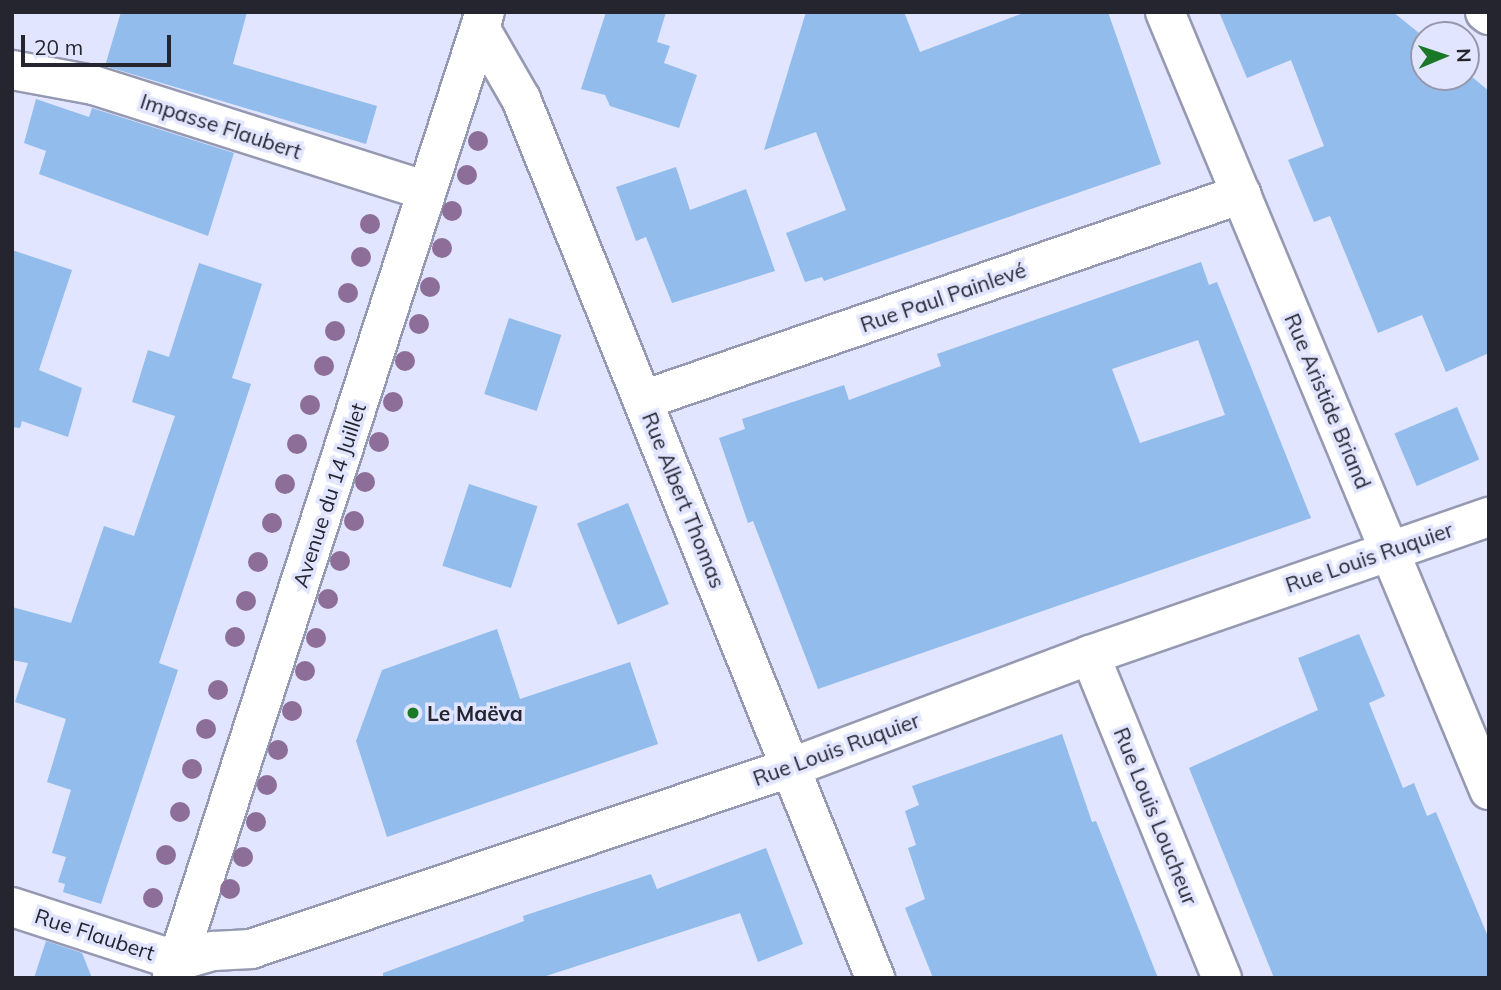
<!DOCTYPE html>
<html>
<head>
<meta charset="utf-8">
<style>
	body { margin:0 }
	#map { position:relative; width:1501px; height:990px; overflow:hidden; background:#e1e5ff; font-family:Mulish,sans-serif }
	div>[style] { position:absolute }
	.building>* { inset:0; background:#92bceb; transform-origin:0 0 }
	.roads { filter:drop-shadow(2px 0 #9599b1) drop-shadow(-2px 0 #9599b1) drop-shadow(0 2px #9599b1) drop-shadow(0 -2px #9599b1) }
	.street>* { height:38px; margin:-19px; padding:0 19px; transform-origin:19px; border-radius:19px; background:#fff }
	.secondary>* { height:38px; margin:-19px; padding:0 19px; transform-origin:19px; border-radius:19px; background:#fff }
	.trees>* { width:20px; height:20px; margin:-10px; border-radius:50%; background:#8d6e98 }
	.dots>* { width:19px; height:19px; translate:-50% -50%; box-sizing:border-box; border:4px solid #e1e5ff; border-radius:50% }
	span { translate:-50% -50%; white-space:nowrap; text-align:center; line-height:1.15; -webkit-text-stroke:7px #e1e5ff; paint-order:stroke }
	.street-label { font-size:21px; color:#24252f }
	.poi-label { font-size:21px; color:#24252f; font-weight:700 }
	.left { translate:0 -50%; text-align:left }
	.frame { position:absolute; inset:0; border:14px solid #24252f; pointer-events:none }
	.north { position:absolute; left:1410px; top:21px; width:70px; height:70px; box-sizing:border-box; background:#e1e5ff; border:2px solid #9598ac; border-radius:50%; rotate:88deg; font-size:19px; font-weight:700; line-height:28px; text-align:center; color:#24252f }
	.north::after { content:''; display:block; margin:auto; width:24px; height:32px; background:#1b7827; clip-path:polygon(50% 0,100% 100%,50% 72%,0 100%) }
	.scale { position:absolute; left:21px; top:35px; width:150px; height:32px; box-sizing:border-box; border:4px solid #24252f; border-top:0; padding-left:9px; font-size:21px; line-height:24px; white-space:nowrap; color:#24252f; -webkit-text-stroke:5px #e1e5ff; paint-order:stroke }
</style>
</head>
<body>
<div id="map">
	<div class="building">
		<div style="clip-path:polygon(121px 12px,247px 12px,233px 64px,377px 106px,366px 144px,105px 66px)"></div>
		<div style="clip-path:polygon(606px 12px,666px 12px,657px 42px,670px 46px,664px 63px,697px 75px,679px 128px,610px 106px,605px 95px,581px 89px)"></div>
		<div style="clip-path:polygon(806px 12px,904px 12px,920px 52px,1026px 12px,1108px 12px,1161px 164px,824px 281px,822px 277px,805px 282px,786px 233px,846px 210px,816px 132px,764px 150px)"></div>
		<div style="clip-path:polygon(1219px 12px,1393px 12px,1424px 37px,1424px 77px,1466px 77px,1466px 72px,1489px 91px,1489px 353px,1446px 372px,1422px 315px,1378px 333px,1330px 216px,1314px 222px,1288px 160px,1324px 146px,1291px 60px,1247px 78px)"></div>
		<div style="clip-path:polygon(36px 99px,89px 117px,92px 108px,234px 153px,208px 236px,39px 174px,46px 151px,24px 143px)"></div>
		<div style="clip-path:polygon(676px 167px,690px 210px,746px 189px,775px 271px,672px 303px,646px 237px,636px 241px,616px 187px)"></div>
		<div style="clip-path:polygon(12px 250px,72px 270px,39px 370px,82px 388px,68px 437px,22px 421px,20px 428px,12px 427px)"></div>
		<div style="clip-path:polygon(evenodd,1201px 262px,1209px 285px,1217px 282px,1311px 518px,818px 689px,753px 521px,748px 523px,719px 438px,745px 429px,742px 419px,844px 385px,849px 400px,941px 366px,937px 354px,1201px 262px,1198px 340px,1225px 415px,1140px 443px,1112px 369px,1198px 340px)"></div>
		<div style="clip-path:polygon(199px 263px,262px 284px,232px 378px,251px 384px,159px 663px,178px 670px,101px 904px,63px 892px,65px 884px,58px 882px,66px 857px,52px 853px,71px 790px,47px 782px,66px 719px,15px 702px,28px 663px,12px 660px,12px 607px,71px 623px,104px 526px,134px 536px,175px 416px,132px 402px,148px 350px,169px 357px)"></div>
		<div style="left:509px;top:318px;width:55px;height:80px;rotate:18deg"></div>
		<div style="left:1457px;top:407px;width:57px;height:68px;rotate:67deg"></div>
		<div style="left:469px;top:484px;width:72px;height:86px;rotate:18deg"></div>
		<div style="left:628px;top:503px;width:109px;height:55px;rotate:68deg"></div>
		<div style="clip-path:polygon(497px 629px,520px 699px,630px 662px,658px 744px,387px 837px,356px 741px,382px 670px)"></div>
		<div style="clip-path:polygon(1359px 634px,1385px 696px,1369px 703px,1403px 788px,1414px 783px,1427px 816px,1436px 812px,1489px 939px,1489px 978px,1274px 978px,1189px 768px,1318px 710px,1298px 658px)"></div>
		<div style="clip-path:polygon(1062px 734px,1092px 822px,1096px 821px,1158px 978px,933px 978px,905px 908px,925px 899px,908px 848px,916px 845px,905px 811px,919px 805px,912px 786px)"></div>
		<div style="clip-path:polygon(766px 848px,803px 944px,758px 962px,740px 913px,540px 978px,383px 978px,383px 973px,524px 921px,523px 916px,651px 874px,657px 889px)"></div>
		<div style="clip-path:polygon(46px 941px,82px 953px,92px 978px,34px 978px)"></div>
	</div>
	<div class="roads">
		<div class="street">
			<div style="left:1165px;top:12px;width:843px;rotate:67.39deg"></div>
			<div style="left:480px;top:28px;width:82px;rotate:60deg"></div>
			<div style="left:521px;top:99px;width:948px;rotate:68.06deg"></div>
			<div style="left:12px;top:70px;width:82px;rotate:10.5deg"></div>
			<div style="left:93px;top:85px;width:350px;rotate:17.6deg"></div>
			<div style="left:643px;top:400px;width:633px;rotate:-18.98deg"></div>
			<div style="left:1090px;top:655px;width:349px;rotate:67.8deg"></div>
			<div style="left:12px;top:907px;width:175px;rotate:18deg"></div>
			<div style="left:178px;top:961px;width:37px;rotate:-16deg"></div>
			<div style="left:214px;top:951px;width:37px;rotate:-3deg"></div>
			<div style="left:251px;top:949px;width:571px;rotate:-18.59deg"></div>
			<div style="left:792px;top:767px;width:318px;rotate:-20.6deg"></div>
			<div style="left:1090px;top:655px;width:422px;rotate:-19.1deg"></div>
		</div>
		<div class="secondary">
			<div style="left:1485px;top:12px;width:5px;rotate:37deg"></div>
			<div style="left:172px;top:978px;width:1015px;rotate:-72.05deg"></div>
		</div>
	</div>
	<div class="trees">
		<div style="left:478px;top:141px"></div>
		<div style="left:467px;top:175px"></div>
		<div style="left:452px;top:211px"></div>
		<div style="left:370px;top:224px"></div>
		<div style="left:442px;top:248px"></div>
		<div style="left:361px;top:257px"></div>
		<div style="left:430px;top:287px"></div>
		<div style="left:348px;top:293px"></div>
		<div style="left:419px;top:324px"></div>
		<div style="left:335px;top:331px"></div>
		<div style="left:405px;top:361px"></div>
		<div style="left:324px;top:366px"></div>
		<div style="left:393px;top:402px"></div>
		<div style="left:310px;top:405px"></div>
		<div style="left:379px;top:442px"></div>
		<div style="left:297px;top:444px"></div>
		<div style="left:365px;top:482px"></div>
		<div style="left:285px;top:484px"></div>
		<div style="left:354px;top:521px"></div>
		<div style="left:272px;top:523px"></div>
		<div style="left:340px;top:561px"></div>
		<div style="left:258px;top:562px"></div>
		<div style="left:328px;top:599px"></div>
		<div style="left:246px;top:601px"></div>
		<div style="left:235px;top:637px"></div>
		<div style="left:316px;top:638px"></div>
		<div style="left:305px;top:671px"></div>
		<div style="left:218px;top:690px"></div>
		<div style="left:292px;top:711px"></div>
		<div style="left:206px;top:729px"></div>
		<div style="left:278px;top:750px"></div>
		<div style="left:192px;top:769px"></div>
		<div style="left:267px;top:785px"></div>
		<div style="left:180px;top:812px"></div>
		<div style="left:256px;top:822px"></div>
		<div style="left:166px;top:855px"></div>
		<div style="left:243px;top:857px"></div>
		<div style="left:230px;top:889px"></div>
		<div style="left:153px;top:898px"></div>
	</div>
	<div class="dots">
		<div style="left:413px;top:713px;background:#1b7827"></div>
	</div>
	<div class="street-label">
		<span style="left:221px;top:126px;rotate:18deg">Impasse Flaubert</span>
		<span style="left:943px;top:297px;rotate:-19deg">Rue Paul Painlevé</span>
		<span style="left:1328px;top:401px;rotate:67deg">Rue Aristide Briand</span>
		<span style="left:329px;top:495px;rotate:-72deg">Avenue du 14 Juillet</span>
		<span style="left:684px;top:500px;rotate:68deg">Rue Albert Thomas</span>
		<span style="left:1369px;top:557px;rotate:-19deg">Rue Louis Ruquier</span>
		<span style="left:836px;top:749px;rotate:-20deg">Rue Louis Ruquier</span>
		<span style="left:1156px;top:816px;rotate:68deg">Rue Louis Loucheur</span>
		<span style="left:95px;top:934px;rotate:18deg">Rue Flaubert</span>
	</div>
	<div class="poi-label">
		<span class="left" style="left:427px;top:713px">Le Maëva</span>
	</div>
	<div class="frame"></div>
	<div class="north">N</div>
	<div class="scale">20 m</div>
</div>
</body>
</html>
